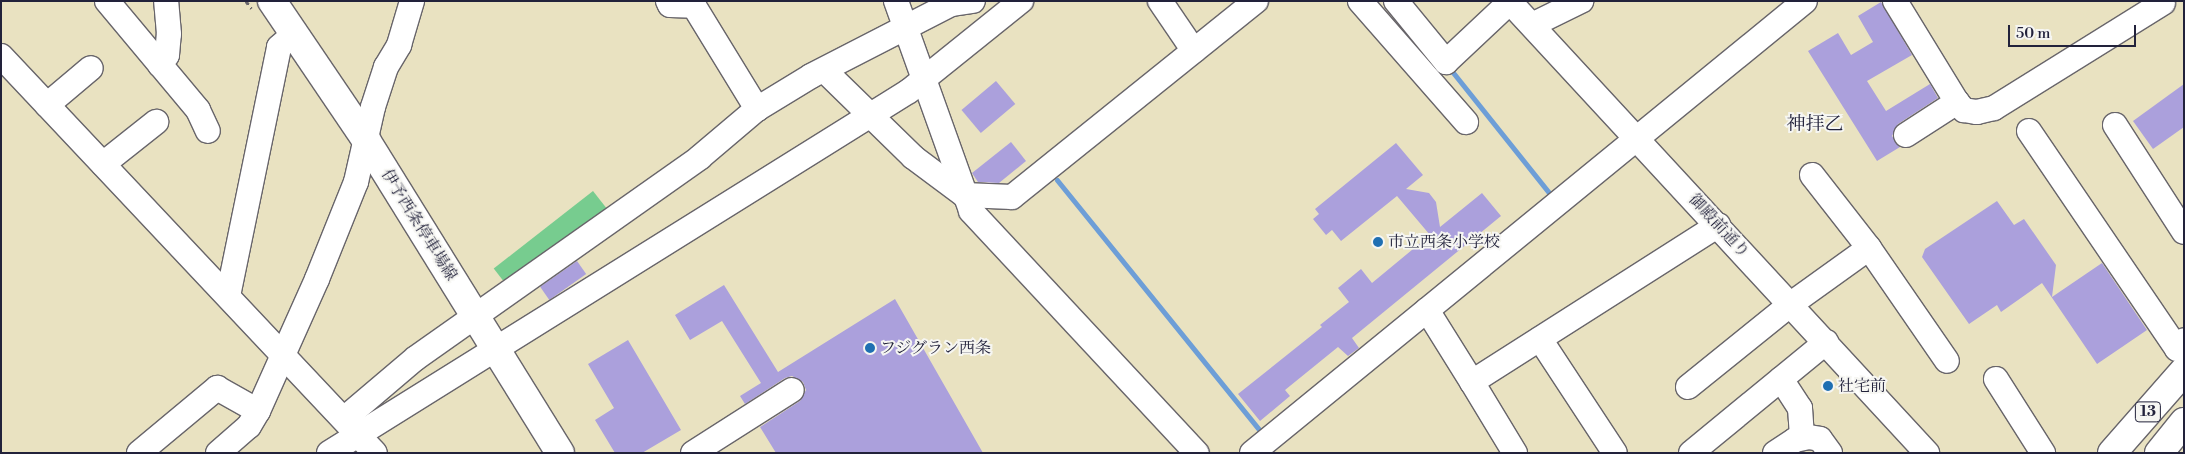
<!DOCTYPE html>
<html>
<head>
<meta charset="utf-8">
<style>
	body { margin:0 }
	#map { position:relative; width:2185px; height:454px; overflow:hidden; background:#e9e2c1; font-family:"Libre Bodoni","Noto Serif JP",serif }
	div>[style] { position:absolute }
	.green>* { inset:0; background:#77cc8f; transform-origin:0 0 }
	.stream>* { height:5px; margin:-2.5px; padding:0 2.5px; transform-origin:2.5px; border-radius:2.5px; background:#6d9ed7 }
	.building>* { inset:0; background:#aba0dc; transform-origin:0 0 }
	.path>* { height:3px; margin-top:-1.5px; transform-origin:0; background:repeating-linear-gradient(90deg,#68656a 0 4px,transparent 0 8px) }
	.roads { filter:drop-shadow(1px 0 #68656a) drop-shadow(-1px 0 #68656a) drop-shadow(0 1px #68656a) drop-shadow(0 -1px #68656a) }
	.minor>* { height:24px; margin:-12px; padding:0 12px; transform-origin:12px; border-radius:12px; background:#fff }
	.major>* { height:28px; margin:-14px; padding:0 14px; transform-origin:14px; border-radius:14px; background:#fff }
	.dots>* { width:14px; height:14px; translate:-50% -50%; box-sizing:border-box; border:2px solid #f6f6f2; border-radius:50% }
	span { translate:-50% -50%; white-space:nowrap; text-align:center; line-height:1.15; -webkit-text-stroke:4px #f6f6f2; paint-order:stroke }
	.shield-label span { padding:1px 4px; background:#f6f6f2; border:1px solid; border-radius:4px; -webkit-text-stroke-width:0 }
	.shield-label { font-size:15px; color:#22223b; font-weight:700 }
	.street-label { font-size:16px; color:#22223b }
	.poi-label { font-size:16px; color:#22223b }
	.left { translate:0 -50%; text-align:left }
	.quarter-label { font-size:19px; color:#22223b }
	.frame { position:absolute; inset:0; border:2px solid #22223b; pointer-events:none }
	.scale { position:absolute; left:2008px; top:25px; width:128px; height:22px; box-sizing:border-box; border:2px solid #22223b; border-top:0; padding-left:6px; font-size:15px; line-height:18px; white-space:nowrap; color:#22223b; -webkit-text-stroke:4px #f6f6f2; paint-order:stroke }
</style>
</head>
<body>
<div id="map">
	<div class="green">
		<div style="left:593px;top:191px;width:29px;height:126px;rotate:52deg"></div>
	</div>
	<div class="stream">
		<div style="left:1451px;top:70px;width:164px;rotate:51.4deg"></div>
		<div style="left:1057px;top:180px;width:327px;rotate:51deg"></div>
	</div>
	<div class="building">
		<div style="clip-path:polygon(1881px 2px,1912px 55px,1867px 81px,1886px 111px,1930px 84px,1938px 98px,1898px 124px,1892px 136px,1900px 147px,1877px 161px,1808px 51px,1838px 33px,1851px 55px,1873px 42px,1858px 16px)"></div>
		<div style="left:996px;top:81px;width:30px;height:45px;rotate:50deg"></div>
		<div style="clip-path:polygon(2184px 84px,2184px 127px,2153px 149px,2133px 121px)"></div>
		<div style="clip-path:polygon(1011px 142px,1026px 161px,999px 183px,978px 182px,972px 173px)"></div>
		<div style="clip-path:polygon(1396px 143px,1423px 175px,1406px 189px,1429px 193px,1436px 202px,1440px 227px,1482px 193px,1501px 216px,1352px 338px,1359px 348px,1348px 356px,1338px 347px,1285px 390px,1290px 396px,1260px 421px,1238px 394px,1322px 327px,1320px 325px,1349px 302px,1338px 288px,1361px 269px,1372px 283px,1430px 235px,1397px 196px,1341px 241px,1332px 230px,1326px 235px,1313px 219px,1319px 214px,1315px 209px)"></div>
		<div style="clip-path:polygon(1997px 201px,2014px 225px,2024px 219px,2056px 265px,2052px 297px,2102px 263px,2147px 330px,2097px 364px,2042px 283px,2001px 312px,1997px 305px,1969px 324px,1922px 257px,1925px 249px)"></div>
		<div style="left:577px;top:261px;width:16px;height:45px;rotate:55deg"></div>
		<div style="clip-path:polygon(724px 285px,778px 372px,895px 299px,983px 453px,776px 453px,760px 427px,800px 401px,806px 390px,803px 382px,792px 376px,785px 378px,745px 404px,740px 396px,761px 383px,722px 321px,690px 340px,675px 315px)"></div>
		<div style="clip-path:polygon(628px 340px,681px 430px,642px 453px,615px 453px,595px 420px,614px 408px,588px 364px)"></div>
	</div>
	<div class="path">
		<div style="left:246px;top:1px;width:9px;rotate:54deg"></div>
	</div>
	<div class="roads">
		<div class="minor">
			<div style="left:107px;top:1px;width:142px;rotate:50.1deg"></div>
			<div style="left:198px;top:110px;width:23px;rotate:65deg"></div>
			<div style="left:668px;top:1px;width:4px;rotate:63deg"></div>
			<div style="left:670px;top:5px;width:24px;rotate:2deg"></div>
			<div style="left:694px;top:6px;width:121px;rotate:58.5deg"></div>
			<div style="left:896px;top:1px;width:223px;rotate:70.3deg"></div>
			<div style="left:971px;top:211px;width:331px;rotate:47deg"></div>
			<div style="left:1160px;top:1px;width:60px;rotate:55.8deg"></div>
			<div style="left:1360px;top:1px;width:161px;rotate:48.8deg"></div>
			<div style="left:1396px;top:1px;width:79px;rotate:50.7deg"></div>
			<div style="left:1446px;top:62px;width:88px;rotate:-43.2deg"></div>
			<div style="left:1509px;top:1px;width:616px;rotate:47.24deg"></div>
			<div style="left:1895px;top:1px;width:119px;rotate:58.5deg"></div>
			<div style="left:1957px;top:102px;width:11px;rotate:49deg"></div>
			<div style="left:1964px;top:110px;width:13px;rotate:9deg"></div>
			<div style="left:1977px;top:112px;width:17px;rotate:-13deg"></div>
			<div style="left:1994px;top:108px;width:199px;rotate:-31.9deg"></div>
			<div style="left:1532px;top:25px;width:55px;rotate:-26.1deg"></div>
			<div style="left:1px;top:56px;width:545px;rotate:46.71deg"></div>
			<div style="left:160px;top:65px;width:12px;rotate:-55deg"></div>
			<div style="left:167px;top:55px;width:21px;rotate:-85deg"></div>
			<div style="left:169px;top:34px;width:33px;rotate:-95deg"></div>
			<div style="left:825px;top:71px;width:123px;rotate:44.3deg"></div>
			<div style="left:913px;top:157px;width:64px;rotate:36.7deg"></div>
			<div style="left:964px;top:195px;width:48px;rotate:2.4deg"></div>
			<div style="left:1012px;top:197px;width:313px;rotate:-38.8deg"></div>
			<div style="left:47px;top:105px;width:57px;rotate:-40.1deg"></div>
			<div style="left:2115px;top:125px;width:127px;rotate:57.2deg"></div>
			<div style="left:2029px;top:131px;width:263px;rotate:55.8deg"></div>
			<div style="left:2177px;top:349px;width:11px;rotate:-52deg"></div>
			<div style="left:1906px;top:135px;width:61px;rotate:-32.9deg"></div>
			<div style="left:103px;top:164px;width:68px;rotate:-38.4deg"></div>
			<div style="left:1812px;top:175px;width:93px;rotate:52deg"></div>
			<div style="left:1869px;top:248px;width:137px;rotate:55.4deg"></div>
			<div style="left:228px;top:296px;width:254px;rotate:-78.4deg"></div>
			<div style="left:279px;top:47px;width:21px;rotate:-41deg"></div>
			<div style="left:1427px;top:310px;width:85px;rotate:58deg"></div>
			<div style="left:1472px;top:382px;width:292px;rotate:-32.5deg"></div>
			<div style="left:1540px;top:339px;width:136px;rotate:56.7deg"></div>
			<div style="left:1781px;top:379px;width:35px;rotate:57deg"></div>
			<div style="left:1800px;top:408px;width:30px;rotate:86deg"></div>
			<div style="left:1996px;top:379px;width:88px;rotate:57.6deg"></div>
			<div style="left:1472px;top:382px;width:83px;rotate:58.8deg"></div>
			<div style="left:1688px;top:387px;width:132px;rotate:-38.9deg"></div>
			<div style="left:1791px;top:304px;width:96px;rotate:-35.7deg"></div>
			<div style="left:344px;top:419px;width:94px;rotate:-40.3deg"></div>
			<div style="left:416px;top:358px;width:347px;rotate:-35.2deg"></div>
			<div style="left:699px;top:158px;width:76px;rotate:-40.2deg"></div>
			<div style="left:757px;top:109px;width:63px;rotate:-31.4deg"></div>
			<div style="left:811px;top:76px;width:157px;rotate:-27.2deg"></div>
			<div style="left:951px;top:4px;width:22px;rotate:-8deg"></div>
			<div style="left:139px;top:453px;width:102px;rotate:-39.8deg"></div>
			<div style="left:217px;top:388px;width:47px;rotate:29.3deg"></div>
			<div style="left:218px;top:453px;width:41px;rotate:-41.1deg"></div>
			<div style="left:249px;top:426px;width:17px;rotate:-59deg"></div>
			<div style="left:258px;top:411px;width:145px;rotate:-65.9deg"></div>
			<div style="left:317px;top:279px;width:105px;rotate:-68.1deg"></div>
			<div style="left:356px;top:182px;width:77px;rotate:-77.2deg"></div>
			<div style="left:373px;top:107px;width:42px;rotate:-72deg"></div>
			<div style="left:386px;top:67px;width:26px;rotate:-59deg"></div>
			<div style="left:399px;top:45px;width:46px;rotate:-73.5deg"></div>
			<div style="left:329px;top:453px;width:684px;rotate:-31.97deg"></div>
			<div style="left:909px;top:91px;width:144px;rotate:-38.8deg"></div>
			<div style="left:693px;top:453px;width:117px;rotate:-32.5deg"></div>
			<div style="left:1252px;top:453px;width:714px;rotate:-39.26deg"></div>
			<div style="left:1691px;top:453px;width:175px;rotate:-39.4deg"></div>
			<div style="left:1775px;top:453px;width:24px;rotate:-33deg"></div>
			<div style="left:1795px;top:440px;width:14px;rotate:-12deg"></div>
			<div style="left:1809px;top:437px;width:11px;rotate:10deg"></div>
			<div style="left:1820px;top:439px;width:17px;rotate:54deg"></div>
		</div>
		<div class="major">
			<div style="left:272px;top:1px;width:168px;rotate:55.9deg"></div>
			<div style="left:366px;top:140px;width:368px;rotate:58.2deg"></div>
			<div style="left:2112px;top:453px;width:109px;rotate:-48.7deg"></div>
			<div style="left:2159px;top:453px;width:40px;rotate:-51deg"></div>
		</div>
	</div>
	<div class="dots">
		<div style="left:1378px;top:242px;background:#1f6fb2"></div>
		<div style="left:870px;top:348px;background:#1f6fb2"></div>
		<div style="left:1828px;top:386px;background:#1f6fb2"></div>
	</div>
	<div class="shield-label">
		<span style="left:2148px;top:412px">13</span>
	</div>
	<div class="street-label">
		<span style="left:419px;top:225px;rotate:58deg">伊予西条停車場線</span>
		<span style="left:1719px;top:226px;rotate:47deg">御殿前通り</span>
	</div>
	<div class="poi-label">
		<span class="left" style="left:1388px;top:242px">市立西条小学校</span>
		<span class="left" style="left:880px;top:348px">フジグラン西条</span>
		<span class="left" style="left:1838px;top:386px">社宅前</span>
	</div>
	<div class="quarter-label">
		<span style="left:1815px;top:125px">神拝乙</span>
	</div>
	<div class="frame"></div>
	<div class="scale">50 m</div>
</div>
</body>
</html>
